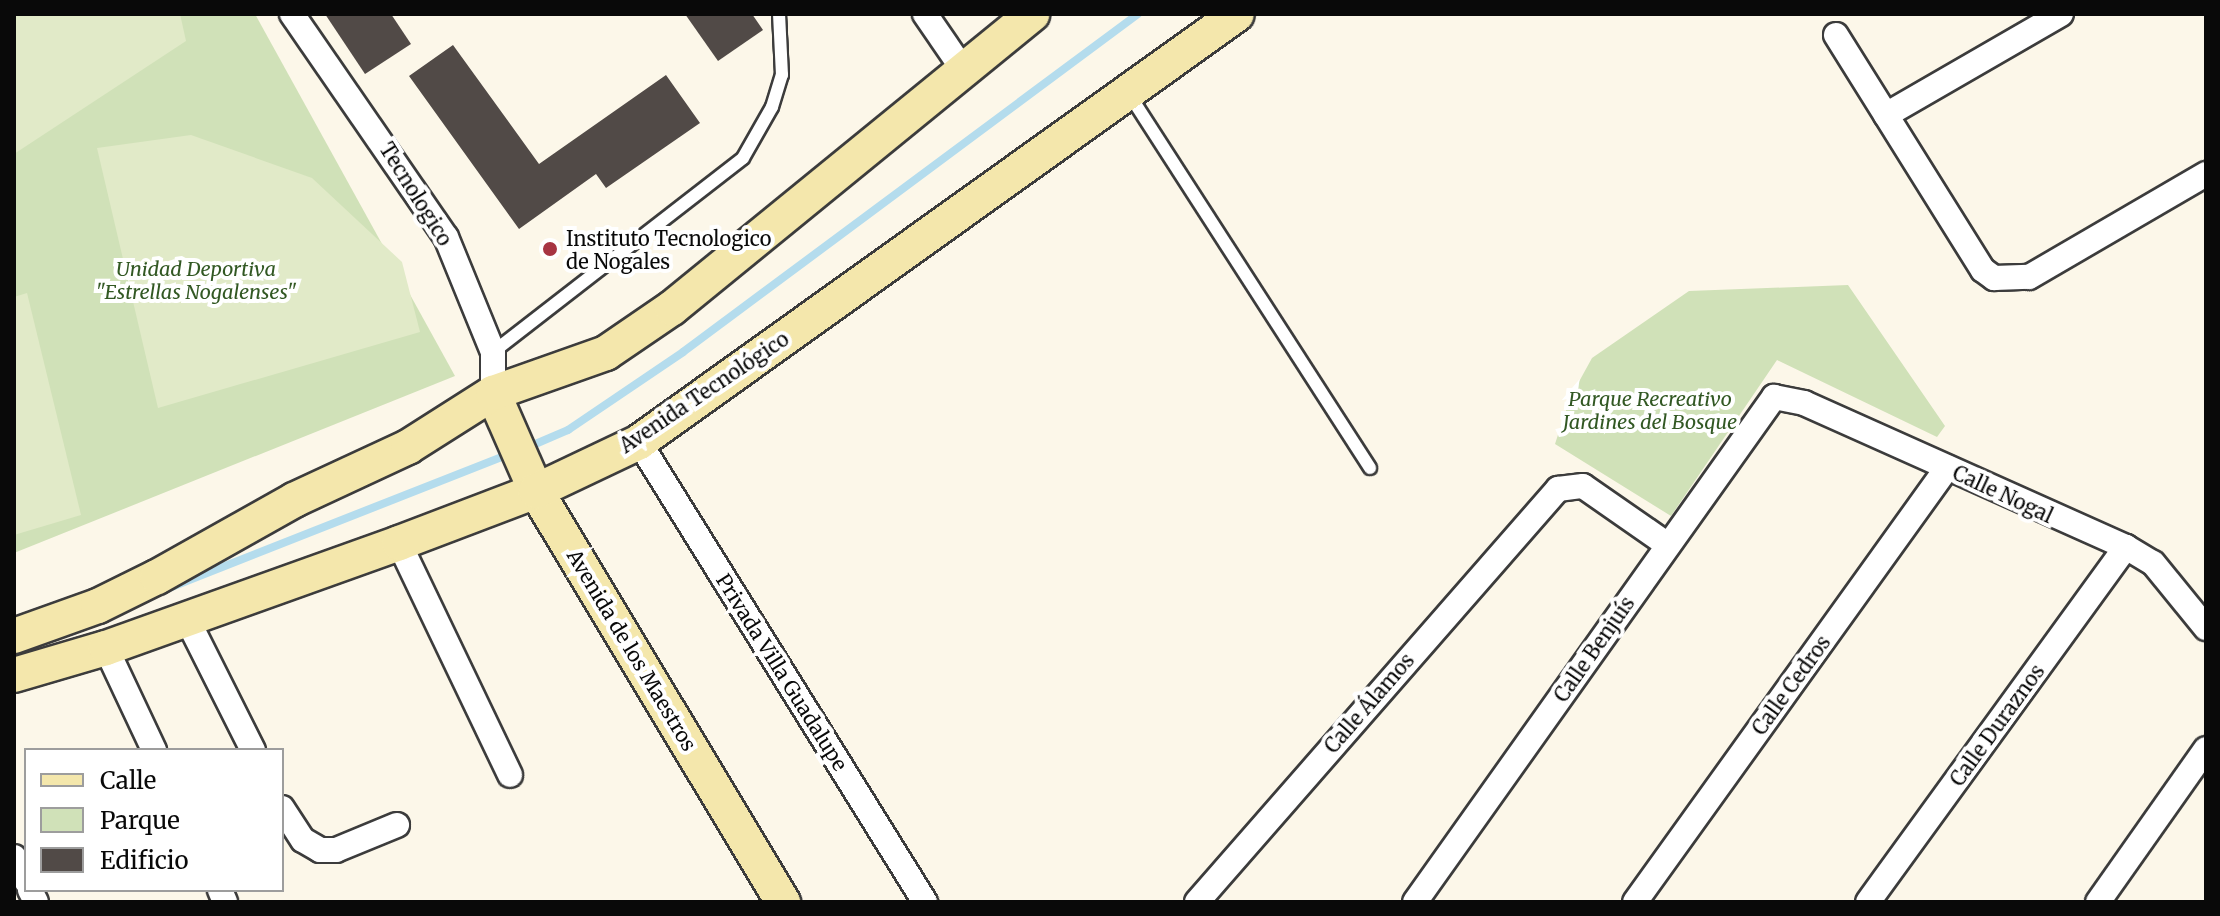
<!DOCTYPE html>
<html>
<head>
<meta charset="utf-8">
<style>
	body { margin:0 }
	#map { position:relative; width:2220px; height:916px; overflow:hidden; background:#fcf7e9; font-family:Merriweather,serif }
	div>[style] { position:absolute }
	.green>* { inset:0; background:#d0e1b8 }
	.pitch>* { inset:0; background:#e1eac8 }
	.stream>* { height:8px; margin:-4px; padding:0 4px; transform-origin:4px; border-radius:4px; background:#b4dced }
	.building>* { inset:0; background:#514a47 }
	.roads { filter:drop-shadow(2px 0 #3c3c3c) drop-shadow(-2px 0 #3c3c3c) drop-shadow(0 2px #3c3c3c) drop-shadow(0 -2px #3c3c3c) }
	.lane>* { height:12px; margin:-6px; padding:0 6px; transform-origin:6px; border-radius:6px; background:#fff }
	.street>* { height:24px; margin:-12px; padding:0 12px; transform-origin:12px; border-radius:12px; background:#fff }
	.secondary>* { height:34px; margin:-17px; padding:0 17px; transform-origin:17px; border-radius:17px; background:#f4e7ac }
	.dots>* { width:22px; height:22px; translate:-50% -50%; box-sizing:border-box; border:4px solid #fff; border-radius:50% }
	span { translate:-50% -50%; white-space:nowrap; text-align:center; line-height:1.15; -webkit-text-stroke:8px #fff; paint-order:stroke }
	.street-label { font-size:20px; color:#090909 }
	.poi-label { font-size:20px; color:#090909 }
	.left { translate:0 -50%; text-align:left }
	.park-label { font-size:20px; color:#325823; font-style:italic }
	.frame { position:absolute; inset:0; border:16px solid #090909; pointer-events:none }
	.legend { position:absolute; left:24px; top:748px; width:260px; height:144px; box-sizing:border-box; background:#fff; border:2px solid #9d9d9d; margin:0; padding:10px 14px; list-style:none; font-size:24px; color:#090909 }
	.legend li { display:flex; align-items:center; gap:16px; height:40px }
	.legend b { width:40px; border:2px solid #9d9d9d }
</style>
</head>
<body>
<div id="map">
	<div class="green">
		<div style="clip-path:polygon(14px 14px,255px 14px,455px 376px,14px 553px)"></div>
		<div style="clip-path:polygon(1848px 285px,1945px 426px,1937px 437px,1777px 360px,1671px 516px,1555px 444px,1570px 398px,1592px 358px,1689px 291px)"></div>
	</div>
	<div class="pitch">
		<div style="clip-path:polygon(14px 14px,180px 14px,186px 41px,14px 154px)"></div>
		<div style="clip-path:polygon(191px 135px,312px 178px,402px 262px,420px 332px,158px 408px,97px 148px)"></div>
		<div style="clip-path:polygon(27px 293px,81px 515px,14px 535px,14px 297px)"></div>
	</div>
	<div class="stream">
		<div style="left:526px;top:448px;width:46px;rotate:-23.2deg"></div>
		<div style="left:568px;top:430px;width:139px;rotate:-34.1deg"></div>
		<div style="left:683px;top:352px;width:567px;rotate:-36.61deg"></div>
		<div style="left:169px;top:588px;width:366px;rotate:-21.5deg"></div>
	</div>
	<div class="building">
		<div style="clip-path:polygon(325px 14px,391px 14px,411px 44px,365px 74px)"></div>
		<div style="clip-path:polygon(685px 14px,752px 14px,763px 30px,718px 61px)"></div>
		<div style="clip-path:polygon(453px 45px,539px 164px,666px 75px,700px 123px,606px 188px,596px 174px,519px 229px,409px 76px)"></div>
	</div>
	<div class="roads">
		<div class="lane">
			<div style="left:1129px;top:94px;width:445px;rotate:57.2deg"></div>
			<div style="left:493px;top:352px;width:316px;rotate:-37.8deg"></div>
			<div style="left:743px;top:158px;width:59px;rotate:-60.4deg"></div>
			<div style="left:772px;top:107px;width:34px;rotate:-73deg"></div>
			<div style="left:782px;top:75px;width:61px;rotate:-92.8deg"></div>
		</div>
		<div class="street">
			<div style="left:292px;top:14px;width:271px;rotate:55.4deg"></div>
			<div style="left:446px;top:237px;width:124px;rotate:67.8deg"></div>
			<div style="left:493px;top:352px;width:41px;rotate:90deg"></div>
			<div style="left:925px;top:14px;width:65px;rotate:55.6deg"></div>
			<div style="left:1836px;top:35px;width:277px;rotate:58deg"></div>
			<div style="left:1983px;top:270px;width:14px;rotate:36deg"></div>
			<div style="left:1994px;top:278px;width:35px;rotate:-2deg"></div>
			<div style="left:2029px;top:277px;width:205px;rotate:-30.2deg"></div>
			<div style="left:1886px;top:115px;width:202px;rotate:-30deg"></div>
			<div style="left:639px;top:442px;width:542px;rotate:58.13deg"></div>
			<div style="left:399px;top:543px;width:257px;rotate:64.4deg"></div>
			<div style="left:187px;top:619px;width:147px;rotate:63.3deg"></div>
			<div style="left:106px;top:648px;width:113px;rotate:64.8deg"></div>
			<div style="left:282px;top:808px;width:38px;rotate:57deg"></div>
			<div style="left:303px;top:840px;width:20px;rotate:30deg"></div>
			<div style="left:320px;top:850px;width:16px"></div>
			<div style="left:336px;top:850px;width:66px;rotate:-22.3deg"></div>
			<div style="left:14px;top:857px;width:27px;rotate:63deg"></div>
			<div style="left:30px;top:890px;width:13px;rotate:63deg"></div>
			<div style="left:220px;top:890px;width:13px;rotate:67deg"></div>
			<div style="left:1197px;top:902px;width:549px;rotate:-48.84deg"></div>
			<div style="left:1558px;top:489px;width:25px;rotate:-7deg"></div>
			<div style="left:1583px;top:486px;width:103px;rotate:34.8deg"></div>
			<div style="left:1415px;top:902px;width:620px;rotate:-54.59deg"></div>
			<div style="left:1774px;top:397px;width:31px;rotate:11deg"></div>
			<div style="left:1804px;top:403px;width:353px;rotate:24.1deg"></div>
			<div style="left:2126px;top:547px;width:31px;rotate:31deg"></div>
			<div style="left:2153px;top:563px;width:84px;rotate:50.8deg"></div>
			<div style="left:1635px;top:902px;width:535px;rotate:-54.29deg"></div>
			<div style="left:1868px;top:902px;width:439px;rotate:-54deg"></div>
			<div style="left:2098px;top:902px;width:187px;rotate:-54.8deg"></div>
		</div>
		<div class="secondary">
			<div style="left:493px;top:393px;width:107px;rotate:66.3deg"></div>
			<div style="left:536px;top:491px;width:480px;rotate:59deg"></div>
			<div style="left:14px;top:636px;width:89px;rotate:-19.7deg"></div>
			<div style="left:98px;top:606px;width:66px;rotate:-26.2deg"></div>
			<div style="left:157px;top:577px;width:157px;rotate:-29.3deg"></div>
			<div style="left:294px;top:500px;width:126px;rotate:-24.9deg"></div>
			<div style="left:408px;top:447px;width:101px;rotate:-32.4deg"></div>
			<div style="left:493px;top:393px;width:120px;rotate:-19.5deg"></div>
			<div style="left:606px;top:353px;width:80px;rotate:-34.3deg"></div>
			<div style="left:672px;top:308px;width:465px;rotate:-39.2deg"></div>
			<div style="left:14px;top:675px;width:96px;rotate:-16.4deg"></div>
			<div style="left:106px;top:648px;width:311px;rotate:-19.7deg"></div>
			<div style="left:399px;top:543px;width:147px;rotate:-20.8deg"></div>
			<div style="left:536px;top:491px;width:114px;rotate:-25.4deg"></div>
			<div style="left:639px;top:442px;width:735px;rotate:-35.59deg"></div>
		</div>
	</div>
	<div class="dots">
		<div style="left:550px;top:249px;background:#a73442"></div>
	</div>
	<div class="street-label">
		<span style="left:416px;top:194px;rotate:58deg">Tecnologico</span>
		<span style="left:704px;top:392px;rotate:-34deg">Avenida Tecnológico</span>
		<span style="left:2003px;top:494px;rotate:25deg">Calle Nogal</span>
		<span style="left:1594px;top:649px;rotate:-55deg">Calle Benjuís</span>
		<span style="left:632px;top:650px;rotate:59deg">Avenida de los Maestros</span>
		<span style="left:782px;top:672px;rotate:58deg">Privada Villa Guadalupe</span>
		<span style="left:1791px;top:685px;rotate:-54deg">Calle Cedros</span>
		<span style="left:1369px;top:703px;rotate:-49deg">Calle Álamos</span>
		<span style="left:1997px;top:725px;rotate:-54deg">Calle Duraznos</span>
	</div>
	<div class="poi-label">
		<span class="left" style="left:566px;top:250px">Instituto Tecnologico<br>de Nogales</span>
	</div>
	<div class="park-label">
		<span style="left:196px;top:280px">Unidad Deportiva<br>"Estrellas Nogalenses"</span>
		<span style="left:1650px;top:410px">Parque Recreativo<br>Jardines del Bosque</span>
	</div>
	<div class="frame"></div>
	<ul class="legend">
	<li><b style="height:10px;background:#f4e7ac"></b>Calle</li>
	<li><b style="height:22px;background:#d0e1b8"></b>Parque</li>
	<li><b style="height:22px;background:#514a47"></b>Edificio</li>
	</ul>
</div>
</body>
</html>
